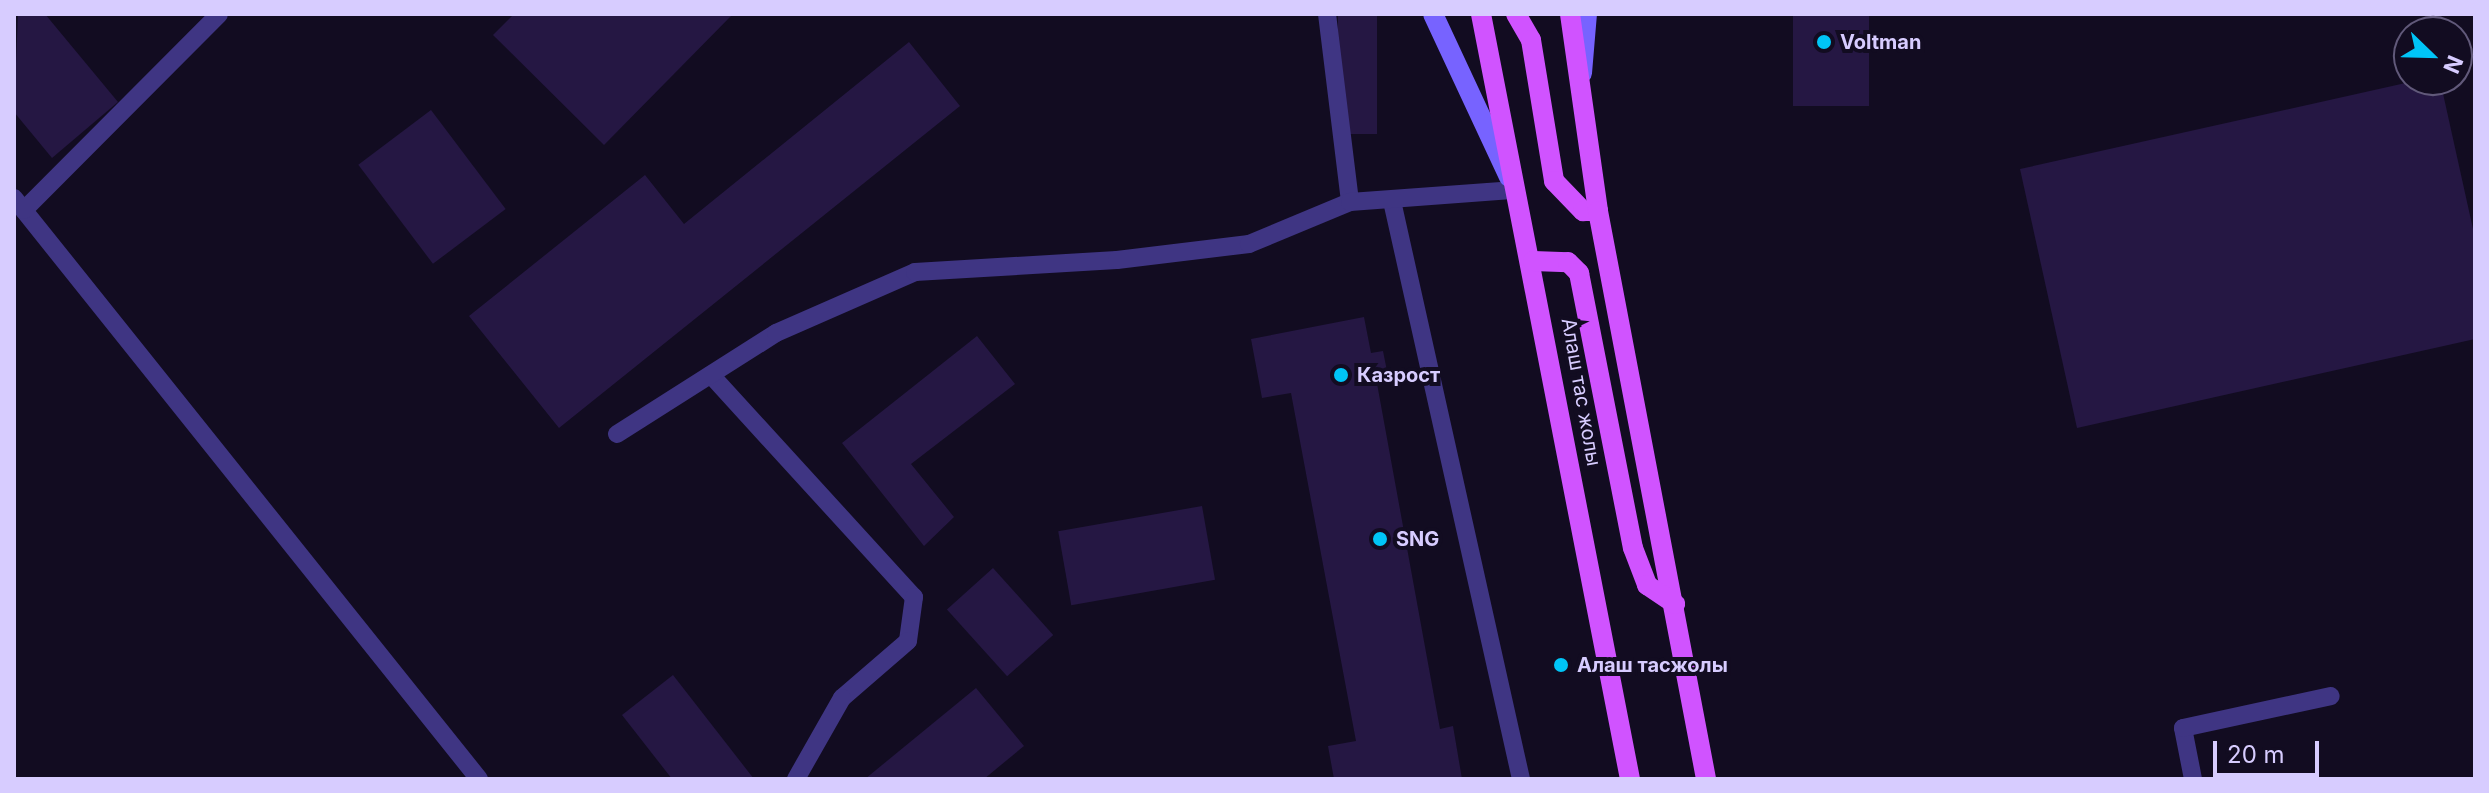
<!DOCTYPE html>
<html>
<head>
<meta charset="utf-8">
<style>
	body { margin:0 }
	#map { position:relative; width:2489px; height:793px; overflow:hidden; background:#120c21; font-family:Inter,sans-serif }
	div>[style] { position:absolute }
	.building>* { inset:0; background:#251743; transform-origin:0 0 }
	.service>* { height:18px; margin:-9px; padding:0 9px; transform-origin:9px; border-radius:9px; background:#3f3583 }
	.secondary>* { height:20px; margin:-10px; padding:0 10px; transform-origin:10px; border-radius:10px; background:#7763ff }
	.primary>* { height:20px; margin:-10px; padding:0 10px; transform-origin:10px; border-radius:10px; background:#d053ff }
	.dots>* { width:22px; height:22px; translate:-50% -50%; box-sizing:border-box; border:4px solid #120c21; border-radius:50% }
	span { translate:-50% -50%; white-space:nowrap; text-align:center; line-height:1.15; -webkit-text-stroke:8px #120c21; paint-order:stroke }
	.poi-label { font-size:20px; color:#d7ccff; font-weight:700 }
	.left { translate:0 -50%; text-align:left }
	.street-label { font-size:20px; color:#d7ccff }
	.frame { position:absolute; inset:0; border:16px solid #d7ccff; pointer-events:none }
	.north { position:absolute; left:2393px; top:16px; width:80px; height:80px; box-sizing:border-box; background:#120c21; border:2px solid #61597a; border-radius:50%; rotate:113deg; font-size:22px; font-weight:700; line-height:32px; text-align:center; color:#d7ccff }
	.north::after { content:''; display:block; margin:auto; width:28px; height:36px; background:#00c5f7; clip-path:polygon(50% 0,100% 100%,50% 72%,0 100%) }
	.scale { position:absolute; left:2213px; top:741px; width:106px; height:36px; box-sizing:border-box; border:4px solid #d7ccff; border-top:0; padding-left:10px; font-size:24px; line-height:28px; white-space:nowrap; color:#d7ccff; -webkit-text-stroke:6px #120c21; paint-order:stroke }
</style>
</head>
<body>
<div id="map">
	<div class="building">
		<div style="clip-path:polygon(18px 14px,45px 14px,118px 102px,52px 158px,14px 112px)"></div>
		<div style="clip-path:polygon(514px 14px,733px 14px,604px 145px,493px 35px)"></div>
		<div style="left:1338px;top:14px;width:39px;height:120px"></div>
		<div style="left:1793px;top:14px;width:76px;height:92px"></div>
		<div style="clip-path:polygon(909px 42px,960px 106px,559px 428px,469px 316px,645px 175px,684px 224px)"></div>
		<div style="clip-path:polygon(2419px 80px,2440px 80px,2475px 238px,2475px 339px,2077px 428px,2020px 169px)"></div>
		<div style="left:431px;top:110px;width:124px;height:91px;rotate:53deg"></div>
		<div style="clip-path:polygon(1364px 317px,1371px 353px,1383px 351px,1388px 376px,1376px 378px,1440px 729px,1453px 726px,1462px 779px,1334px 779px,1328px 746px,1356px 741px,1291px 393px,1262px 398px,1251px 339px)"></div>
		<div style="clip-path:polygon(977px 336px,1015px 384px,911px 464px,954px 517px,924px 546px,842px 443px)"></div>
		<div style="left:1202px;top:506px;width:75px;height:146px;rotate:80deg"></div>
		<div style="left:993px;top:568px;width:90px;height:62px;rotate:48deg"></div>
		<div style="clip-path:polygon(673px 675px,754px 779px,672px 779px,622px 715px)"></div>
		<div style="clip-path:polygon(976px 688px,1024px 746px,984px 779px,865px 779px)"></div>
	</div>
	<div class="service">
		<div style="left:1327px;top:14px;width:189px;rotate:83deg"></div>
		<div style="left:14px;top:198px;width:744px;rotate:51.33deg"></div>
		<div style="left:1392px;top:201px;width:592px;rotate:77.42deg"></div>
		<div style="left:24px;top:210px;width:276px;rotate:-45.1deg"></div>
		<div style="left:711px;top:375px;width:301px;rotate:47.6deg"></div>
		<div style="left:914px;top:597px;width:44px;rotate:97.8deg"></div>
		<div style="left:908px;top:641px;width:87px;rotate:139.2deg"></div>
		<div style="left:842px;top:698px;width:93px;rotate:119.6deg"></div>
		<div style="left:617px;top:434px;width:188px;rotate:-32.4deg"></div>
		<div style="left:776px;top:333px;width:152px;rotate:-23.7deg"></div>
		<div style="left:915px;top:272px;width:202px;rotate:-3.4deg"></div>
		<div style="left:1117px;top:260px;width:133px;rotate:-6.9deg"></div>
		<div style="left:1249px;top:244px;width:109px;rotate:-22.6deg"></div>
		<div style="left:1350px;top:202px;width:162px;rotate:-4.2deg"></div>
		<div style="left:2193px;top:779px;width:52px;rotate:-101.1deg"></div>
		<div style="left:2183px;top:728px;width:151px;rotate:-12.2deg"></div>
	</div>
	<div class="secondary">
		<div style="left:1433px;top:14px;width:180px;rotate:65deg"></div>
		<div style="left:1582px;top:73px;width:59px;rotate:-85.2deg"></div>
	</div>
	<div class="primary">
		<div style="left:1481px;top:14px;width:779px;rotate:78.98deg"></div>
		<div style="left:1516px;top:14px;width:30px;rotate:60deg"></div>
		<div style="left:1531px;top:40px;width:143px;rotate:80.7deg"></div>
		<div style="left:1554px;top:181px;width:42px;rotate:46deg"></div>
		<div style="left:1583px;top:211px;width:15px"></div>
		<div style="left:1570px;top:14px;width:199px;rotate:81.9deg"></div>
		<div style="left:1598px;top:211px;width:578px;rotate:79.23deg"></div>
		<div style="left:1533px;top:261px;width:35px;rotate:2deg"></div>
		<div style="left:1568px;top:262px;width:16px;rotate:45deg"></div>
		<div style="left:1579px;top:273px;width:280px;rotate:78.9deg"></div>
		<div style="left:1633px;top:548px;width:40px;rotate:69deg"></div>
		<div style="left:1647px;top:585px;width:34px;rotate:34deg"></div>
	</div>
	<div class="dots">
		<div style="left:1824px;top:42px;background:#00c5f7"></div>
		<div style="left:1341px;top:375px;background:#00c5f7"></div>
		<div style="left:1380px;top:539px;background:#00c5f7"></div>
		<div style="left:1561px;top:665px;background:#00c5f7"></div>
	</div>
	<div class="poi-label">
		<span class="left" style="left:1840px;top:42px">Voltman</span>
		<span class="left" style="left:1357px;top:375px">Казрост</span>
		<span class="left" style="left:1396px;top:539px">SNG</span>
		<span class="left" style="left:1577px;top:665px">Алаш тасжолы</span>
	</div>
	<div class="street-label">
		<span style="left:1581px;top:392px;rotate:80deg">Алаш тас жолы</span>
	</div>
	<div class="frame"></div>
	<div class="north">N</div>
	<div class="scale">20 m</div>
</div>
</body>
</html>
